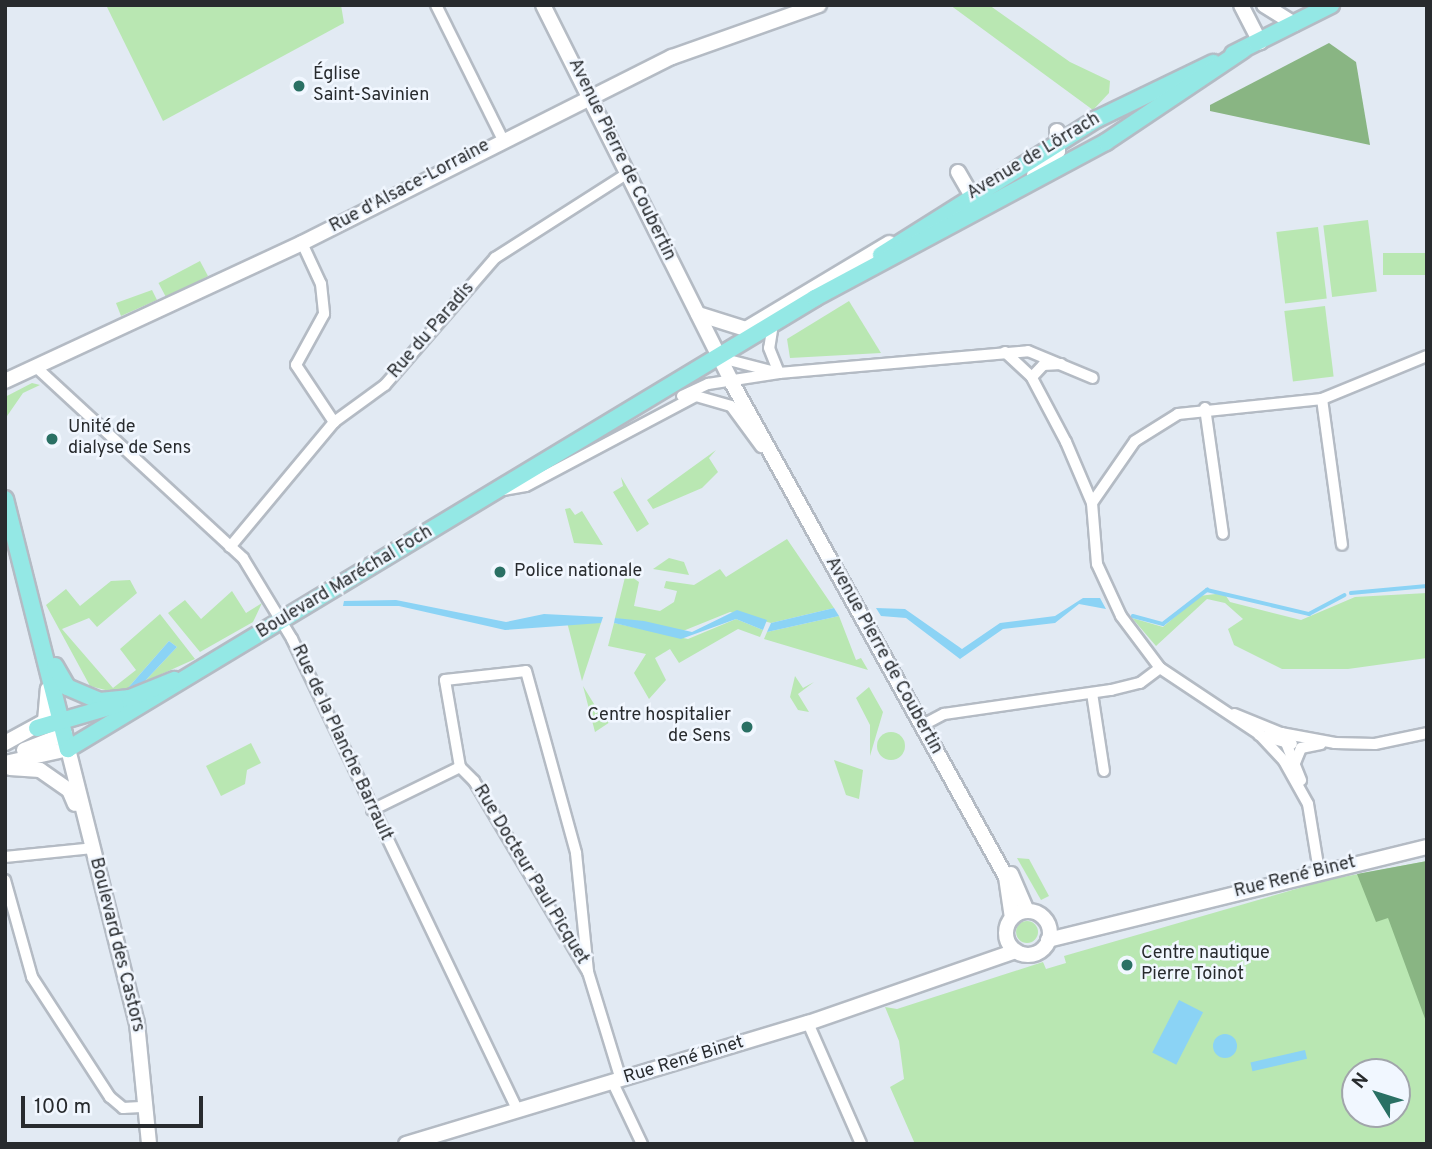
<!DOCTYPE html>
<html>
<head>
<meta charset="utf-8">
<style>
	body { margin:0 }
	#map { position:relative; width:1432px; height:1149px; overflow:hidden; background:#e2eaf3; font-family:Overpass,sans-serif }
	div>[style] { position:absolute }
	.green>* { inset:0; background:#b9e7b2; transform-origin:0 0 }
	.round { border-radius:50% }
	.forest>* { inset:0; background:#89b583 }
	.water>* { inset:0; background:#8bd3f5; transform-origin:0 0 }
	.stream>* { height:3.5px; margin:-1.75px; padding:0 1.75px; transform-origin:1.75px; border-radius:1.75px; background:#8bd3f5 }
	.roads { filter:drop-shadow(2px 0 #b4bbc4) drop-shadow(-2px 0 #b4bbc4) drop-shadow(0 2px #b4bbc4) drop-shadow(0 -2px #b4bbc4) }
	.street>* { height:10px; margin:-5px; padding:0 5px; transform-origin:5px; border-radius:5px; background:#fff }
	.secondary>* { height:14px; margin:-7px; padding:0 7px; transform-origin:7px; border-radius:7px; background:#fff }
	.secondary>.ring { margin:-7px; padding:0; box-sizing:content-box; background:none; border:14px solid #fff; border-radius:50% }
	.primary>* { height:16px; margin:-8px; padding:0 8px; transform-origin:8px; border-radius:8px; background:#94e8e5 }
	.dots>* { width:19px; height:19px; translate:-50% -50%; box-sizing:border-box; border:4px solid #f1f7ff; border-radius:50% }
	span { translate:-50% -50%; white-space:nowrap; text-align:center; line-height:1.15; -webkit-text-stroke:5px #f1f7ff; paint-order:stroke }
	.poi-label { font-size:18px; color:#282b2e }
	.left { translate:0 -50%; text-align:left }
	.right { translate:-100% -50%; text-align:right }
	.street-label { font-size:18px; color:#282b2e }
	.frame { position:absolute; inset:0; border:7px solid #282b2e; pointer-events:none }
	.north { position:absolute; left:1341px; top:1058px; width:70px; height:70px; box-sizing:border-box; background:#f1f7ff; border:2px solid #a1a5ab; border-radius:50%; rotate:308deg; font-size:19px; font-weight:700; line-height:28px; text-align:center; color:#282b2e }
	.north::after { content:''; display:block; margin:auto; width:24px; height:32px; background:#2a7064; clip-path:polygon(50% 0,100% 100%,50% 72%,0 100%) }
	.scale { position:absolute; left:21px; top:1096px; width:182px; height:32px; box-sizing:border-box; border:4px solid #282b2e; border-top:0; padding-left:9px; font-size:21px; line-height:24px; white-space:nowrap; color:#282b2e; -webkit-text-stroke:5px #f1f7ff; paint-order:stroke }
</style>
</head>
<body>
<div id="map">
	<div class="green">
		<div style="clip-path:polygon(106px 5px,341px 5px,344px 23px,163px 121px)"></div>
		<div style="clip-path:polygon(950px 5px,989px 5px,1070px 62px,1110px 81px,1109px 93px,1093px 110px)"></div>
		<div style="left:1368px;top:220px;width:72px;height:45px;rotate:83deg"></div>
		<div style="left:1318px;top:227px;width:72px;height:42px;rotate:83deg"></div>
		<div style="left:1427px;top:253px;width:22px;height:44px;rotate:90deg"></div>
		<div style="left:200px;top:261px;width:17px;height:47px;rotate:62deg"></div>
		<div style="clip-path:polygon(152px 290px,157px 300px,121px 316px,116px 303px)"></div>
		<div style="clip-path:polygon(849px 301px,881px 353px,790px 358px,787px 339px)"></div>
		<div style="left:1325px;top:306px;width:71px;height:41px;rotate:83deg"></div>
		<div style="clip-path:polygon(32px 383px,40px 385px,23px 393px,5px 419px,5px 397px)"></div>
		<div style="clip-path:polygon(716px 450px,709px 458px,718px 472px,702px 488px,653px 509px,647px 500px)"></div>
		<div style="clip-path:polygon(621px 477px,649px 524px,637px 532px,613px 492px,623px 486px)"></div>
		<div style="clip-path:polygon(570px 508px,575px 515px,582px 511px,603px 545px,574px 543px,565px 509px)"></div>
		<div style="clip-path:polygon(787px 539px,834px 608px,771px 623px,730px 612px,678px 633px,615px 618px,626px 573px,639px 582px,634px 606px,660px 611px,674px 602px,677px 591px,664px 588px,666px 581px,694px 585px,720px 569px,726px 577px)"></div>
		<div style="clip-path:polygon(669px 558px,684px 562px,689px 575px,653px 569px)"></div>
		<div style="clip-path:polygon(130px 580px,137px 593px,97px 627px,89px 618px,62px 629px,113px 688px,136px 670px,120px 649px,160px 614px,195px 659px,144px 682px,177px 647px,169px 641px,127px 689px,113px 692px,90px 686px,46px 605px,66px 589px,80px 606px,111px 581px)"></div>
		<div style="clip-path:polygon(232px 591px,246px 613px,262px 603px,253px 622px,200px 652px,168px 613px,185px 600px,201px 619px)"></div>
		<div style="clip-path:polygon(1224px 593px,1230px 602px,1301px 620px,1355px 597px,1427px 593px,1427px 658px,1348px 669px,1282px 669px,1234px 645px,1228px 629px,1243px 619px,1225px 603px,1207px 599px,1156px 646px,1132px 618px,1163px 627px,1199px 596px)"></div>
		<div style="clip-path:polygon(839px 616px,856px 660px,861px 658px,868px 670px,764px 639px,767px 632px)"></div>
		<div style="clip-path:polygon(736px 619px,763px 630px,760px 637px,738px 629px,679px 663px,670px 649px,655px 658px,666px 680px,649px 699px,634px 673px,646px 654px,608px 646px,614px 623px,688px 639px)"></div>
		<div style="clip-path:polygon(567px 622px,601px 623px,582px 681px)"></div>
		<div style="clip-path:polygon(795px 676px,803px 688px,814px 682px,798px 694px,809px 712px,798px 710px,790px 697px)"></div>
		<div style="clip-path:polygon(583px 686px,602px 717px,613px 720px,595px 732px)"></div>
		<div style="clip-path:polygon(869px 687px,883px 712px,870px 756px,870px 725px,856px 698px)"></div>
		<div class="round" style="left:877px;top:732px;width:28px;height:28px"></div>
		<div style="clip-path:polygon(251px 743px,261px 763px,247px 770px,245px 784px,221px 796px,206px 766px)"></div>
		<div style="clip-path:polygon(834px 760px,863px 770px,859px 799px,846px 795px)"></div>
		<div style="clip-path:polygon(1017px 858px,1029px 859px,1049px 896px,1041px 900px)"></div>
		<div style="clip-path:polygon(evenodd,1427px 861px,1427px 1144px,915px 1144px,890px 1087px,904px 1079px,899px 1041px,885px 1007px,897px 1009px,1043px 962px,1046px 969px,1066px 963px,1064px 956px,1327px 880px,1427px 861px,1355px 1072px,1397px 1072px,1397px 1114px,1355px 1114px,1355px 1072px)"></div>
		<div class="round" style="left:1016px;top:921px;width:22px;height:22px"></div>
	</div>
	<div class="forest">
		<div style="clip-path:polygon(1329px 43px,1356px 62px,1370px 145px,1210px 111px,1210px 105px)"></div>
		<div style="clip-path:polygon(1427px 861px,1427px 1024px,1388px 918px,1376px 922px,1357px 874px)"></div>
	</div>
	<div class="water">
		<div style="clip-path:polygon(1083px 598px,1100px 598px,1106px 609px,1079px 604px,1055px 623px,1003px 629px,960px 659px,906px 618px,881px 616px,876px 608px,905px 609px,962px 649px,1000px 623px,1055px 616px)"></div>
		<div style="clip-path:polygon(396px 600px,506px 622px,544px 614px,603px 617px,601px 623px,505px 630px,399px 606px,343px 606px,344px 601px)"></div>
		<div style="clip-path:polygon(834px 608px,839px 616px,767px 632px,771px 623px)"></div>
		<div style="clip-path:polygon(737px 610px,767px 620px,763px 630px,736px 619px,681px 639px,614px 623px,615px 618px,644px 621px,692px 632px)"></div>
		<div style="clip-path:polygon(169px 641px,177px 647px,144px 682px,127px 689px)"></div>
		<div style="left:1179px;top:1000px;width:27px;height:59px;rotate:27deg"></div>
		<div class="round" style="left:1213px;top:1034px;width:24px;height:24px"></div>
		<div style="left:1305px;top:1050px;width:9px;height:56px;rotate:77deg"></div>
	</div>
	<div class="stream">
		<div style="left:1351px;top:593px;width:76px;rotate:-5.3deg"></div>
		<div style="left:1133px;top:616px;width:31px;rotate:15deg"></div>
		<div style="left:1163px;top:624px;width:56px;rotate:-37.7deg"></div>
		<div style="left:1207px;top:590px;width:105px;rotate:13.2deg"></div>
		<div style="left:1309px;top:614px;width:40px;rotate:-28deg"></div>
	</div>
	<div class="roads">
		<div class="street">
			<div style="left:436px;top:5px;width:148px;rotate:63.6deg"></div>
			<div style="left:302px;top:243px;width:45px;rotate:65.1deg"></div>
			<div style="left:321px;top:284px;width:30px;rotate:84deg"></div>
			<div style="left:324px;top:314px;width:58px;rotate:118.8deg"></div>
			<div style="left:296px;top:365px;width:69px;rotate:56.3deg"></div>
			<div style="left:773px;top:324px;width:24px;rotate:99deg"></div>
			<div style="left:769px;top:348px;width:27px;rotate:68deg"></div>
			<div style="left:1005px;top:352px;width:35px;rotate:43deg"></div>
			<div style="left:1031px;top:376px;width:75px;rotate:62.1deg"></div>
			<div style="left:1066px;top:442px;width:66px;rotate:66.9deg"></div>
			<div style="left:1092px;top:503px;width:61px;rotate:85.3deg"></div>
			<div style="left:1097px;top:564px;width:57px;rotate:65.2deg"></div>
			<div style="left:1121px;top:616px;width:65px;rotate:53.1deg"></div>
			<div style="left:1160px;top:668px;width:119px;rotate:33.7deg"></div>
			<div style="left:1259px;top:734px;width:37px;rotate:47deg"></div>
			<div style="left:1284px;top:761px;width:49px;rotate:60.8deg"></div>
			<div style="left:1308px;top:804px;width:68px;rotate:80.7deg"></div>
			<div style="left:721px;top:358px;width:60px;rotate:14.5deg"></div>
			<div style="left:779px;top:373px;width:250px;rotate:-5deg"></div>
			<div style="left:1028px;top:351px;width:70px;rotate:22.6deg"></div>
			<div style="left:37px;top:368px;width:280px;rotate:42.7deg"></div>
			<div style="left:243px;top:558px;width:95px;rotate:58.8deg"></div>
			<div style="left:292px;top:639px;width:521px;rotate:64.42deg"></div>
			<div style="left:1032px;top:377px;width:16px;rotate:-47deg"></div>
			<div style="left:1043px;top:365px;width:18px;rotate:-3deg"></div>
			<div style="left:682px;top:396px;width:29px;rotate:-25deg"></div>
			<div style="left:708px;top:384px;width:72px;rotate:-8.8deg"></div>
			<div style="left:1322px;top:399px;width:147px;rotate:82.2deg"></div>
			<div style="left:1205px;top:408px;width:127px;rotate:81.9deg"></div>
			<div style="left:503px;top:490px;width:23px;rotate:-10deg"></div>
			<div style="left:526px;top:486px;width:192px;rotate:-27.9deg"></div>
			<div style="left:696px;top:396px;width:36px;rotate:16deg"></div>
			<div style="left:731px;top:406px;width:51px;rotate:53.8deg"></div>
			<div style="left:1092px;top:503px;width:75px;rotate:-55.3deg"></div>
			<div style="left:1135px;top:441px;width:51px;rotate:-32.1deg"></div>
			<div style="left:1178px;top:414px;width:145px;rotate:-5.9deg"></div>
			<div style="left:1322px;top:399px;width:113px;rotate:-22.3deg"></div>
			<div style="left:230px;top:547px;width:163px;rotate:-50.2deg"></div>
			<div style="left:334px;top:422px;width:63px;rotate:-36deg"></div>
			<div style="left:385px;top:385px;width:168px;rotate:-49.1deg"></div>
			<div style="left:495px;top:258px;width:158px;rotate:-32.6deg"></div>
			<div style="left:1092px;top:693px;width:79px;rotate:81.3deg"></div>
			<div style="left:1234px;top:714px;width:51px;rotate:22deg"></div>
			<div style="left:1281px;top:733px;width:55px;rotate:10.5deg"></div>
			<div style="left:1335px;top:743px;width:40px;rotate:1.4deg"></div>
			<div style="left:1375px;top:744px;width:53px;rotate:-11.9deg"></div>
			<div style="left:923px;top:725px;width:24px;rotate:-28deg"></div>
			<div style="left:944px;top:714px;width:169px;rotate:-8.2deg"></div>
			<div style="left:1111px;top:690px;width:30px;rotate:-14deg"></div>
			<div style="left:1140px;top:683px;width:25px;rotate:-37deg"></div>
			<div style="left:1282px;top:733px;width:51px;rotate:68deg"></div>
			<div style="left:1259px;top:735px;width:34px;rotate:15deg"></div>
			<div style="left:1295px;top:763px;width:16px;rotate:-68deg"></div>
			<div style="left:1301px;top:748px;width:20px;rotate:-11deg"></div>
			<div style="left:460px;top:767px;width:88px;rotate:-99.8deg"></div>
			<div style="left:445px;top:680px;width:81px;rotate:-6.3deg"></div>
			<div style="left:526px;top:671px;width:189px;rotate:74.6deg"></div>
			<div style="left:576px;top:853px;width:120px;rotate:84.2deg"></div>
			<div style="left:372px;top:810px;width:98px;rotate:-26deg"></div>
			<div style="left:460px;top:767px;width:20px;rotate:45deg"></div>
			<div style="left:474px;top:781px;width:222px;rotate:59.2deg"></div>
			<div style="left:588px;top:972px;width:113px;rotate:73deg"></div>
			<div style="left:5px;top:857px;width:88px;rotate:-5.8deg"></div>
			<div style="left:5px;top:880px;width:101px;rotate:74.4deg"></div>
			<div style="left:32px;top:977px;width:143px;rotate:57deg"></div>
			<div style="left:110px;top:1097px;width:17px;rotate:40deg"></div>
			<div style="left:123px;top:1108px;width:22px;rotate:-3deg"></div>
			<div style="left:808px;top:1023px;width:132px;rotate:66.3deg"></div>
			<div style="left:613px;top:1083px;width:68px;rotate:64.6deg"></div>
		</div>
		<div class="secondary">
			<div style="left:543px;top:5px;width:423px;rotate:63.4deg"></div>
			<div style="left:732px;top:383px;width:565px;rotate:60.98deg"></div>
			<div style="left:1006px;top:877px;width:41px;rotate:81.7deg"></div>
			<div style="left:1241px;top:5px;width:42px;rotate:62.8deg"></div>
			<div style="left:1264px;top:5px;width:36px;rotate:32deg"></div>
			<div style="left:958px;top:172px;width:39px;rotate:60deg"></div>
			<div style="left:1034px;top:175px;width:34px;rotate:-45deg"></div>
			<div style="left:1058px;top:151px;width:20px;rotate:-93deg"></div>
			<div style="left:698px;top:314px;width:50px;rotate:17.4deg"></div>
			<div style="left:746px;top:329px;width:167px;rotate:-31deg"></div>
			<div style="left:5px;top:381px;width:327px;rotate:-24.9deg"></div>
			<div style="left:302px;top:243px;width:414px;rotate:-26.7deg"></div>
			<div style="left:672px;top:57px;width:156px;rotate:-19.5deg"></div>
			<div style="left:5px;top:743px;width:46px;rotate:-28.8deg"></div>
			<div style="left:45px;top:721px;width:32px;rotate:-85deg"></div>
			<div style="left:24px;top:750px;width:44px;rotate:-21.3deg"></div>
			<div style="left:5px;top:763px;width:65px;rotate:-12.5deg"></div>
			<div style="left:68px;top:749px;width:283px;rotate:75.9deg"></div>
			<div style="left:137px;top:1023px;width:122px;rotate:84.3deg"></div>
			<div style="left:10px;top:768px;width:30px;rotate:4deg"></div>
			<div style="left:40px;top:770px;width:35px;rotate:35deg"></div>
			<div style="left:69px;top:790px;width:15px;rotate:67deg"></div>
			<div style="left:1011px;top:874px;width:40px;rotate:66.6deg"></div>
			<div class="ring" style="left:1006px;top:911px;width:30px;height:30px"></div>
			<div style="left:1048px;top:940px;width:390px;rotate:-13.8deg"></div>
			<div style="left:406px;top:1144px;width:420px;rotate:-16.8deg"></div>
			<div style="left:808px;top:1023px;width:220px;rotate:-19.1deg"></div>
		</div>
		<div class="primary">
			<div style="left:1233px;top:54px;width:110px;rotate:-26.6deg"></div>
			<div style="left:881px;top:255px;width:255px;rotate:-32.2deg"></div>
			<div style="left:1097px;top:119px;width:129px;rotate:-25.8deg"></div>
			<div style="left:5px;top:499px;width:258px;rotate:75.9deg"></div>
			<div style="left:68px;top:749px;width:873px;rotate:-31.12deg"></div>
			<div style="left:815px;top:298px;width:330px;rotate:-28.2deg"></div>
			<div style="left:1106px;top:142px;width:165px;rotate:-33.9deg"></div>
			<div style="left:55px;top:666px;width:24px;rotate:60deg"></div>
			<div style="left:67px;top:687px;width:36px;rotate:23deg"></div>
			<div style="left:100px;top:701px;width:30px;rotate:-6deg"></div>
			<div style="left:130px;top:698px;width:48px;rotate:-22.2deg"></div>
			<div style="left:37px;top:728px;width:82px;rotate:-16.2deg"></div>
		</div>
	</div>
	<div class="dots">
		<div style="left:299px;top:86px;background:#2a7064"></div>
		<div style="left:52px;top:439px;background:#2a7064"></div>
		<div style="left:500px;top:572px;background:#2a7064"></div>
		<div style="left:747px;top:727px;background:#2a7064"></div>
		<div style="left:1127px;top:965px;background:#2a7064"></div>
	</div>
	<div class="poi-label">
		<span class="left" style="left:313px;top:86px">Église<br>Saint-Savinien</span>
		<span class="left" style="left:68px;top:439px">Unité de<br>dialyse de Sens</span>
		<span class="left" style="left:514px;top:572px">Police nationale</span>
		<span class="right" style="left:731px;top:727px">Centre hospitalier<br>de Sens</span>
		<span class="left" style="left:1141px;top:965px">Centre nautique<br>Pierre Toinot</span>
	</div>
	<div class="street-label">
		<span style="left:1034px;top:157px;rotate:-31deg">Avenue de Lörrach</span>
		<span style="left:621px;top:160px;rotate:64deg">Avenue Pierre de Coubertin</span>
		<span style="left:410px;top:187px;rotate:-28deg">Rue d'Alsace-Lorraine</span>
		<span style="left:432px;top:331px;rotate:-49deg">Rue du Paradis</span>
		<span style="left:345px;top:583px;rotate:-31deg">Boulevard Maréchal Foch</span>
		<span style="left:883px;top:656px;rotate:61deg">Avenue Pierre de Coubertin</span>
		<span style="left:341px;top:743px;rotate:65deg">Rue de la Planche Barrault</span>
		<span style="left:530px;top:875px;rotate:59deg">Rue Docteur Paul Picquet</span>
		<span style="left:1295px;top:878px;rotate:-14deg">Rue René Binet</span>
		<span style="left:116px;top:945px;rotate:76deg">Boulevard des Castors</span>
		<span style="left:684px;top:1061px;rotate:-17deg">Rue René Binet</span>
	</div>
	<div class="frame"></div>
	<div class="north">N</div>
	<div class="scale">100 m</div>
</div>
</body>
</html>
